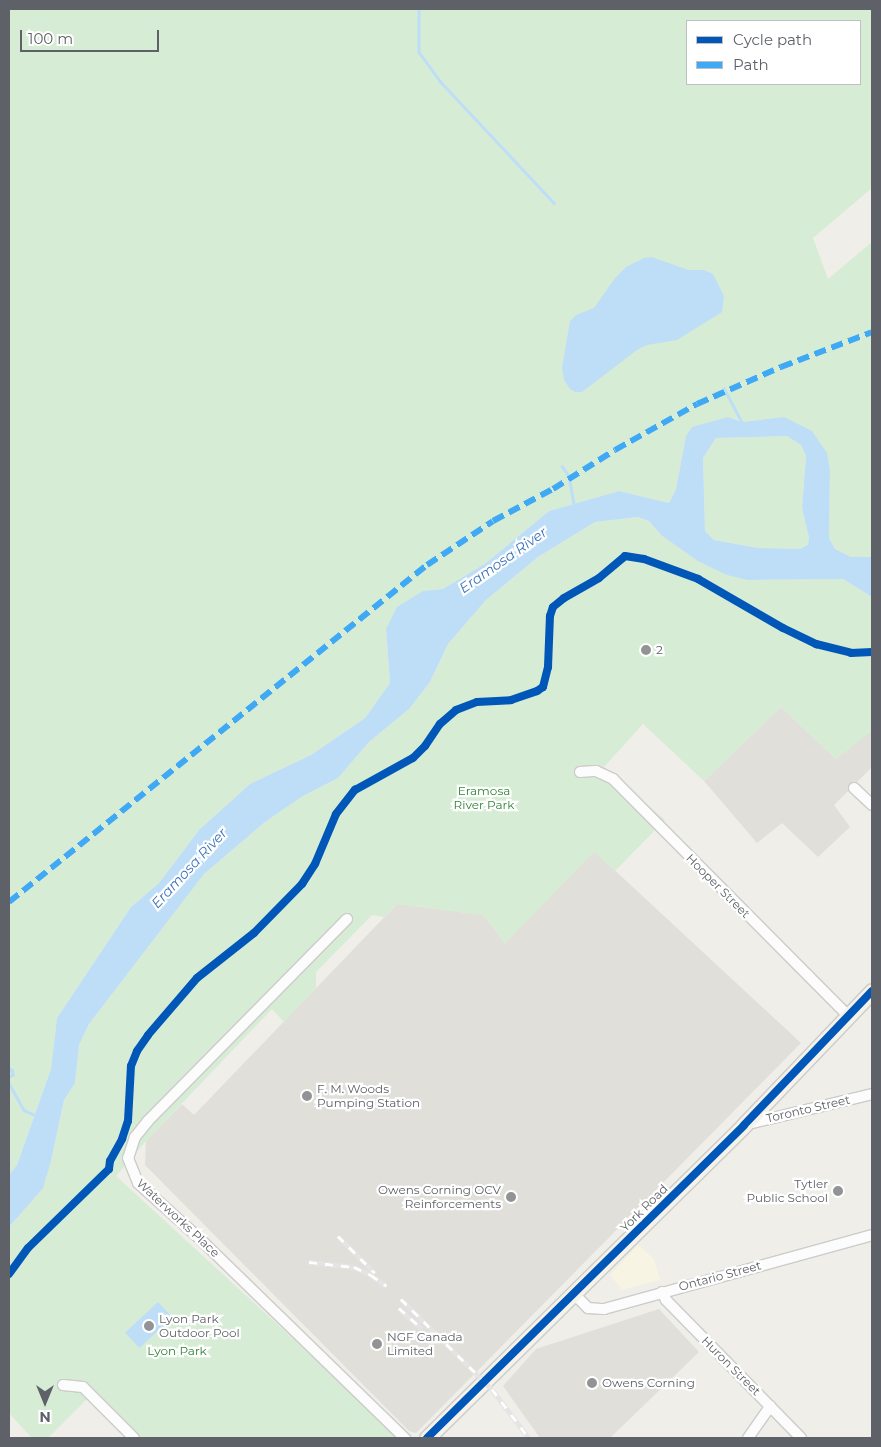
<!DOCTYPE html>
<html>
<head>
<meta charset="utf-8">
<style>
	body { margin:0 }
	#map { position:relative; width:881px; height:1447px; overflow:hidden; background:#efeee9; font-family:Montserrat,sans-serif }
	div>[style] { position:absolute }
	.commercial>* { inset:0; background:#f8f4e3 }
	.industrial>* { inset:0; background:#e0dfda }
	.green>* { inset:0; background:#d7ecd5 }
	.water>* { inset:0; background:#bedef8; transform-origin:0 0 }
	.stream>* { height:2.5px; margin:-1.25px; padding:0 1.25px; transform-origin:1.25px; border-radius:1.25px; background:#bedef8 }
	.roads { filter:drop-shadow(1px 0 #cccccb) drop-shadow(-1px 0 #cccccb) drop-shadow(0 1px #cccccb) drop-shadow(0 -1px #cccccb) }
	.minor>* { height:10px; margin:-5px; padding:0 5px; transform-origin:5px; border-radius:5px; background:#fdfcfc }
	.primary>* { height:15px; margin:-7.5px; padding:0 7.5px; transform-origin:7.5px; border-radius:7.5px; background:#f4f2e9 }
	.rail>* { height:4.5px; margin-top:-2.25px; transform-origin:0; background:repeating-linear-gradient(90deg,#fff 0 8px,#e4e4e4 0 16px); box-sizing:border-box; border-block:1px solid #e4e4e4 }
	.quiet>* { height:6px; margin-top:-3px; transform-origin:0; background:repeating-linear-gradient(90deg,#3fa9f5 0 12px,transparent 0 18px) }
	.cycleway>* { height:8px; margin:-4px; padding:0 4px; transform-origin:4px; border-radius:4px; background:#0057b8 }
	.dots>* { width:14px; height:14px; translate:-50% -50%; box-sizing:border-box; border:2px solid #fff; border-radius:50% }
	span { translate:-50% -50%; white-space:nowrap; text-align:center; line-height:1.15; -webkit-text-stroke:4.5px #fff; paint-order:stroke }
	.poi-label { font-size:12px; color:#5e6268 }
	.left { translate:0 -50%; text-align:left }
	.right { translate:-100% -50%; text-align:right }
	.park-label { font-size:12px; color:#308537 }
	.street-label { font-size:12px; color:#5e6268 }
	.water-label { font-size:14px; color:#3e75b9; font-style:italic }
	.frame { position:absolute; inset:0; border:10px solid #5e6268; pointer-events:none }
	.legend { position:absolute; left:686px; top:20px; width:175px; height:65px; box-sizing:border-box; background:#fff; border:1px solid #bfc0c3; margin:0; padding:6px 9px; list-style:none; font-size:15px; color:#5e6268 }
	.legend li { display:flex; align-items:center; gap:10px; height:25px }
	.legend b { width:25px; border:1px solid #bfc0c3 }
	.north { position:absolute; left:20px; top:1377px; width:50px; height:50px; -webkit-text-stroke:4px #fff; paint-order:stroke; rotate:180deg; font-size:14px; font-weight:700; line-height:20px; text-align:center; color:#5e6268 }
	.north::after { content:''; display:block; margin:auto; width:18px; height:22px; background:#5e6268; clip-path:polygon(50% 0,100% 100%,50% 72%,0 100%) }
	.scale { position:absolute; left:20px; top:30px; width:139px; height:22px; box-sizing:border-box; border:2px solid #5e6268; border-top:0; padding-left:6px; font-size:15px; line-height:18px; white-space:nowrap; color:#5e6268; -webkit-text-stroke:4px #fff; paint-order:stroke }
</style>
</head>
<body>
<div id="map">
	<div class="commercial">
		<div style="clip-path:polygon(638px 1245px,654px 1259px,660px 1280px,622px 1290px,610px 1275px)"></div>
	</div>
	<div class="industrial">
		<div style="clip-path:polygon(781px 707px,836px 759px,872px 730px,872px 767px,834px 805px,850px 827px,818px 857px,782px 823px,757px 843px,704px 781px)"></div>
		<div style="clip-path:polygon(594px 851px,801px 1043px,416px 1433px,409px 1431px,145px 1165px,146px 1141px,182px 1104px,194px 1115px,397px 904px,483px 915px,505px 943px)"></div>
		<div style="clip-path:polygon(659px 1309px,699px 1352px,610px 1438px,540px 1438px,503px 1386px,536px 1349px)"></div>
	</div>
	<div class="green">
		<div style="clip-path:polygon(evenodd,9px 9px,872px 9px,872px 188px,813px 238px,828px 279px,872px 242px,872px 557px,851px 557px,835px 549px,829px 538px,830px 470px,784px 417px,742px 422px,728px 417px,686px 436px,676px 489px,669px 503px,619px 491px,549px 511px,486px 563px,443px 589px,423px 591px,386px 629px,390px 683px,365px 718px,311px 755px,250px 784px,199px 830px,159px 883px,131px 907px,57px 1018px,51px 1069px,17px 1165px,9px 1175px,9px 9px,687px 21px,860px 21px,860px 84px,687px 84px,687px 21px)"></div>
		<div style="clip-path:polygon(787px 436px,801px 445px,806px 456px,802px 508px,809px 538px,808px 546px,800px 549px,758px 548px,714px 540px,705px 531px,703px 458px,716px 438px)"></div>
		<div style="clip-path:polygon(638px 517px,649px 521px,661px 535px,748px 580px,843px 579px,872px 597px,872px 731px,836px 759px,781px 707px,704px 781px,643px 724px,604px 767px,665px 820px,615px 871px,594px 852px,505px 943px,483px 915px,397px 904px,384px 917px,372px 915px,316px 972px,316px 988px,284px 1022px,272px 1009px,146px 1141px,116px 1176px,388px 1426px,398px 1438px,142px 1438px,94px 1392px,48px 1438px,32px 1438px,9px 1413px,9px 1227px,17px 1218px,51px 1161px,64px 1100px,75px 1083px,79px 1045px,89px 1024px,204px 874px,265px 822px,303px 796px,338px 778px,369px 742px,409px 709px,430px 682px,448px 644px,486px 600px,538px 557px,595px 522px)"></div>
	</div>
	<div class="water">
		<div style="clip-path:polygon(652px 257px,688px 270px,704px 270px,713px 274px,724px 296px,722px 312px,677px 340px,647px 345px,637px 350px,582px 392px,575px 392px,570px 389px,564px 380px,562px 368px,570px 321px,576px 315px,594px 308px,615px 278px,626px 267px,644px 258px)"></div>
		<div style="clip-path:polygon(evenodd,728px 417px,742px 422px,784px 417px,812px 431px,827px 453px,830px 470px,829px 538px,835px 549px,851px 557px,872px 557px,872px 597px,843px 579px,748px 580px,727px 575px,698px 561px,661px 535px,649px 521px,638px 517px,595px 522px,538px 557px,486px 600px,448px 644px,430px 682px,409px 709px,369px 742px,338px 778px,303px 796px,265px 822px,204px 874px,89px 1024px,79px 1045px,75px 1083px,64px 1100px,51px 1161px,43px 1188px,9px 1227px,9px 1175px,17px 1165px,51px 1069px,57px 1018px,131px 907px,159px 883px,199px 830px,250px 784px,311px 755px,365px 718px,390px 683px,386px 629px,397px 607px,423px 591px,443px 589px,486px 563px,549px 511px,619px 491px,669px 503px,676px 489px,686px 436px,692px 427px,728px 417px,787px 436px,801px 445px,806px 456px,802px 508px,809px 538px,808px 545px,800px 549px,758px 548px,714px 540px,705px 531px,703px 458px,716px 438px,787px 436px)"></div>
		<div style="left:158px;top:1302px;width:21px;height:45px;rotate:47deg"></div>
	</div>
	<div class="stream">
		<div style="left:419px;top:9px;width:43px;rotate:90deg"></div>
		<div style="left:419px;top:52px;width:36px;rotate:54deg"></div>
		<div style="left:440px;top:81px;width:167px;rotate:46.9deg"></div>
		<div style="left:724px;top:388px;width:41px;rotate:62.2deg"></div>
		<div style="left:562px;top:466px;width:12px;rotate:55deg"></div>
		<div style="left:569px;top:476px;width:28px;rotate:80deg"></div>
		<div style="left:9px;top:1068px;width:4px;rotate:34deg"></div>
		<div style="left:12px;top:1070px;width:5px;rotate:79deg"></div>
		<div style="left:13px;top:1075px;width:4px;rotate:153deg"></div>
		<div style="left:9px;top:1083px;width:31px;rotate:61deg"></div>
		<div style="left:24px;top:1110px;width:14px;rotate:25deg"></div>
	</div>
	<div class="roads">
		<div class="minor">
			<div style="left:580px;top:772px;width:16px;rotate:-4deg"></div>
			<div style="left:596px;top:771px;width:19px;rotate:25deg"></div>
			<div style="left:613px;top:779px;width:334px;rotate:45.2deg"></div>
			<div style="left:854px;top:788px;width:25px;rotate:43deg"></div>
			<div style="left:347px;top:919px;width:284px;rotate:134.6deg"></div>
			<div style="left:148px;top:1121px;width:21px;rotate:129deg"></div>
			<div style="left:135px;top:1137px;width:22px;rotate:108deg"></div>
			<div style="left:128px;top:1158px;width:27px;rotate:68deg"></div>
			<div style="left:138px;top:1183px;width:81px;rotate:42deg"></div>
			<div style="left:198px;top:1237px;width:289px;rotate:44.2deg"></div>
			<div style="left:744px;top:1125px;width:132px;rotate:-13.6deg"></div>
			<div style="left:662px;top:1292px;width:9px;rotate:63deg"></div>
			<div style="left:666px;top:1300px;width:193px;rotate:45.6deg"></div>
			<div style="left:574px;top:1294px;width:20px;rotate:45deg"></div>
			<div style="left:588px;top:1308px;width:16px;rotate:4deg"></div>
			<div style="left:604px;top:1309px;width:278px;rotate:-15.4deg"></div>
			<div style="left:63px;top:1385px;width:20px;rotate:6deg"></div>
			<div style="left:83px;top:1387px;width:72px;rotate:45deg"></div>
			<div style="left:748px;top:1438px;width:39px;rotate:-55deg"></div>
		</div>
		<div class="primary">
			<div style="left:427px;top:1438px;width:445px;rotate:-44.6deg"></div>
			<div style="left:744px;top:1125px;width:185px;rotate:-46.3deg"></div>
		</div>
	</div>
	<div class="rail">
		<div style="left:338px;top:1236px;width:52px;rotate:45deg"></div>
		<div style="left:309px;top:1262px;width:45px;rotate:6.3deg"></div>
		<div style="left:354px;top:1267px;width:19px;rotate:25deg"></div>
		<div style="left:371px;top:1275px;width:19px;rotate:35deg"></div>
		<div style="left:401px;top:1299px;width:128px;rotate:44.7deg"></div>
		<div style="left:492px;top:1389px;width:61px;rotate:52.9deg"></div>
		<div style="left:399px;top:1308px;width:31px;rotate:42deg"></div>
	</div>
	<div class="quiet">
		<div style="left:9px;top:902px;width:537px;rotate:-38.88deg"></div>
		<div style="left:427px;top:565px;width:79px;rotate:-33.7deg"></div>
		<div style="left:493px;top:521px;width:68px;rotate:-28.1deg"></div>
		<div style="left:553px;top:489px;width:73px;rotate:-32.2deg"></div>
		<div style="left:615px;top:450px;width:94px;rotate:-29.3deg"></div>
		<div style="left:697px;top:404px;width:92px;rotate:-23.8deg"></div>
		<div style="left:781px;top:367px;width:97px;rotate:-21deg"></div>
	</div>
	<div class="cycleway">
		<div style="left:9px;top:1274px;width:32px;rotate:-54deg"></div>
		<div style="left:28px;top:1248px;width:113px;rotate:-44.3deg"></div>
		<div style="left:109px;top:1169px;width:8px;rotate:-83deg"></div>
		<div style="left:110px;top:1161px;width:25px;rotate:-61deg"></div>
		<div style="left:122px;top:1139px;width:19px;rotate:-72deg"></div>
		<div style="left:128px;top:1121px;width:55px;rotate:-86.9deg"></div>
		<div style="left:131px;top:1066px;width:16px;rotate:-68deg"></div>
		<div style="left:137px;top:1051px;width:19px;rotate:-55deg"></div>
		<div style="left:148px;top:1035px;width:75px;rotate:-49.3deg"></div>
		<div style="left:197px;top:978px;width:73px;rotate:-38.3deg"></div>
		<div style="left:254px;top:933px;width:69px;rotate:-45.6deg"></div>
		<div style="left:302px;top:884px;width:24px;rotate:-57deg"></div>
		<div style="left:315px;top:864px;width:54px;rotate:-67.2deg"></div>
		<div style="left:336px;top:814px;width:31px;rotate:-52deg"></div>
		<div style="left:355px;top:790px;width:66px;rotate:-28.9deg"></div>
		<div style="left:413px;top:758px;width:17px;rotate:-45deg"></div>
		<div style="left:425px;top:746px;width:27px;rotate:-56deg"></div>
		<div style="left:440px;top:724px;width:21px;rotate:-41deg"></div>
		<div style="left:456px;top:710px;width:22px;rotate:-21deg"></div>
		<div style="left:477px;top:702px;width:34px;rotate:-3deg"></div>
		<div style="left:511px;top:700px;width:28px;rotate:-19deg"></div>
		<div style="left:537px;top:691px;width:7px;rotate:-34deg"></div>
		<div style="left:543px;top:687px;width:21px;rotate:-76deg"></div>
		<div style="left:548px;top:667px;width:51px;rotate:-87.8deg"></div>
		<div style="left:550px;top:616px;width:9px;rotate:-72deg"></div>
		<div style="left:553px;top:607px;width:14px;rotate:-39deg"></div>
		<div style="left:564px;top:598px;width:40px;rotate:-29.7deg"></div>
		<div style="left:599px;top:578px;width:34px;rotate:-40deg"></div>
		<div style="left:625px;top:556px;width:19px;rotate:9deg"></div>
		<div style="left:644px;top:559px;width:58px;rotate:20.3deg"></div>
		<div style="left:698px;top:579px;width:98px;rotate:30deg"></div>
		<div style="left:783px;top:628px;width:37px;rotate:26deg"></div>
		<div style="left:816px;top:644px;width:36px;rotate:14deg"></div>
		<div style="left:851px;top:653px;width:21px;rotate:-3deg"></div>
		<div style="left:427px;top:1438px;width:445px;rotate:-44.6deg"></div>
		<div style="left:744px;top:1125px;width:185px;rotate:-46.3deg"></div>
	</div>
	<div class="dots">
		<div style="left:646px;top:650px;background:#919395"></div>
		<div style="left:307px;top:1096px;background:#919395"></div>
		<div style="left:838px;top:1191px;background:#919395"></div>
		<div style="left:511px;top:1197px;background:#919395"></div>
		<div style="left:149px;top:1326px;background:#919395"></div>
		<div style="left:377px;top:1344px;background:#919395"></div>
		<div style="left:592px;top:1383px;background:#919395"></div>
	</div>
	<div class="poi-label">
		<span class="left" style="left:656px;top:650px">2</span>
		<span class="left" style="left:317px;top:1096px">F. M. Woods<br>Pumping Station</span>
		<span class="right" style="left:828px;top:1191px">Tytler<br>Public School</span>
		<span class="right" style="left:501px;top:1197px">Owens Corning OCV<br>Reinforcements</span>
		<span class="left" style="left:159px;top:1326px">Lyon Park<br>Outdoor Pool</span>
		<span class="left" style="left:387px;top:1344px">NGF Canada<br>Limited</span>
		<span class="left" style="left:602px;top:1383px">Owens Corning</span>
	</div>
	<div class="park-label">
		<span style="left:484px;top:798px">Eramosa<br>River Park</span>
		<span style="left:177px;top:1351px">Lyon Park</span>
	</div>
	<div class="street-label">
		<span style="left:718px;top:886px;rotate:45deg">Hooper Street</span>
		<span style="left:808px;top:1109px;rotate:-13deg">Toronto Street</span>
		<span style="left:644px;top:1208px;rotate:-45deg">York Road</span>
		<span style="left:178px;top:1218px;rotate:43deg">Waterworks Place</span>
		<span style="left:720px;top:1276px;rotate:-15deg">Ontario Street</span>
		<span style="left:731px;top:1366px;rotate:45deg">Huron Street</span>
	</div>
	<div class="water-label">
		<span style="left:503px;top:560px;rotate:-35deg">Eramosa River</span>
		<span style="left:189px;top:868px;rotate:-47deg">Eramosa River</span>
	</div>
	<div class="frame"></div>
	<ul class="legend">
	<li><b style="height:6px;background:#0057b8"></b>Cycle path</li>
	<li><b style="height:6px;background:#3fa9f5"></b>Path</li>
	</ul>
	<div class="north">N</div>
	<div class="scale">100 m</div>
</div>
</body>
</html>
